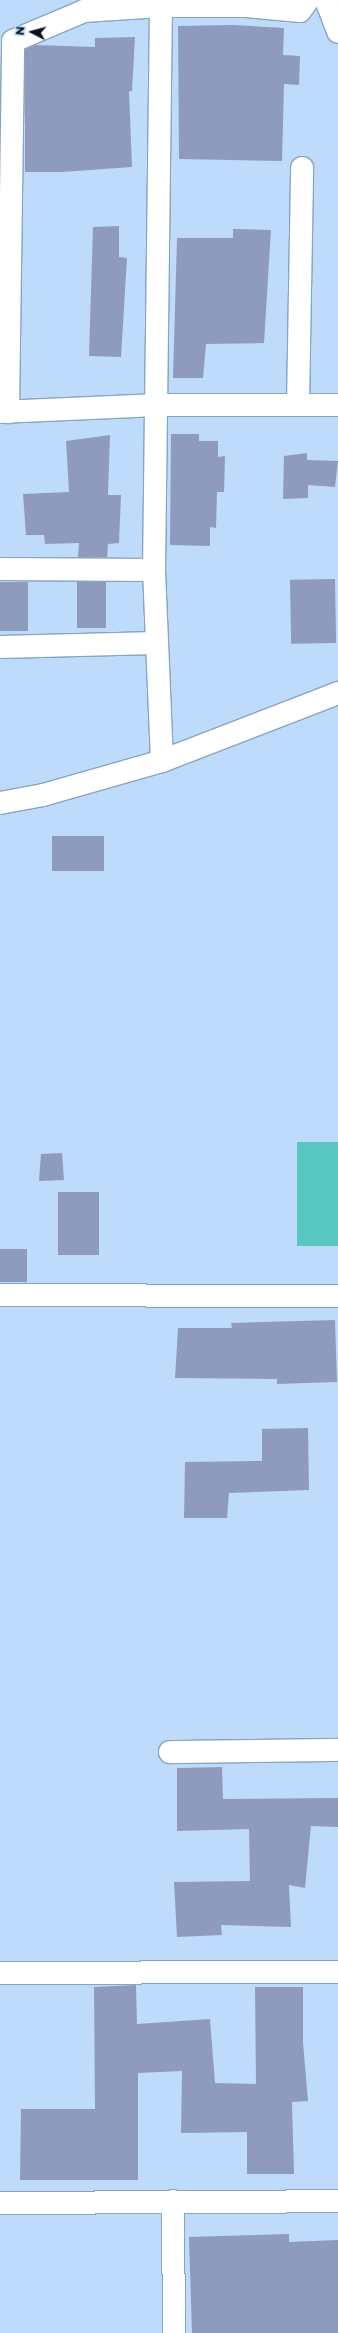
<!DOCTYPE html>
<html>
<head>
<meta charset="utf-8">
<style>
	body { margin:0 }
	#map { position:relative; width:338px; height:2333px; overflow:hidden; background:#bedbfb; font-family:Montserrat,sans-serif }
	div>[style] { position:absolute }
	.water>* { inset:0; background:#58c7c1; transform-origin:0 0 }
	.building>* { inset:0; background:#8f9bbe; transform-origin:0 0 }
	.roads { filter:drop-shadow(1px 0 #88a4c2) drop-shadow(-1px 0 #88a4c2) drop-shadow(0 1px #88a4c2) drop-shadow(0 -1px #88a4c2) }
	.minor>* { height:22px; margin:-11px; padding:0 11px; transform-origin:11px; border-radius:11px; background:#fff }
	span { translate:-50% -50%; white-space:nowrap; text-align:center; line-height:1.15; -webkit-text-stroke:3.5px #bedbfb; paint-order:stroke }
	.north { position:absolute; left:12px; top:12px; width:40px; height:40px; -webkit-text-stroke:3px #bedbfb; paint-order:stroke; rotate:276deg; font-size:11px; font-weight:700; line-height:16px; text-align:center; color:#08121c }
	.north::after { content:''; display:block; margin:auto; width:14px; height:18px; background:#08121c; clip-path:polygon(50% 0,100% 100%,50% 72%,0 100%) }
</style>
</head>
<body>
<div id="map">
	<div class="water">
		<div style="left:297px;top:1142px;width:41px;height:104px"></div>
	</div>
	<div class="building">
		<div style="clip-path:polygon(233px 25px,284px 28px,283px 55px,300px 56px,299px 85px,284px 84px,282px 161px,179px 159px,178px 26px)"></div>
		<div style="clip-path:polygon(135px 37px,132px 91px,129px 91px,132px 167px,62px 172px,25px 172px,25px 49px,35px 45px,95px 47px,95px 38px)"></div>
		<div style="clip-path:polygon(119px 226px,119px 257px,127px 258px,121px 357px,89px 356px,93px 227px)"></div>
		<div style="clip-path:polygon(233px 229px,271px 230px,264px 343px,206px 344px,203px 378px,173px 378px,177px 238px,233px 238px)"></div>
		<div style="clip-path:polygon(171px 434px,199px 434px,199px 441px,218px 441px,218px 457px,225px 456px,224px 492px,217px 492px,216px 528px,210px 527px,210px 546px,170px 545px)"></div>
		<div style="clip-path:polygon(110px 435px,108px 495px,121px 495px,119px 543px,108px 544px,107px 557px,78px 557px,79px 543px,45px 544px,44px 535px,26px 535px,23px 494px,69px 492px,66px 441px)"></div>
		<div style="clip-path:polygon(307px 453px,307px 460px,338px 461px,335px 487px,308px 485px,308px 498px,283px 499px,284px 456px)"></div>
		<div style="left:335px;top:579px;width:64px;height:45px;rotate:89deg"></div>
		<div style="left:0;top:582px;width:28px;height:49px"></div>
		<div style="left:77px;top:582px;width:29px;height:46px"></div>
		<div style="left:104px;top:836px;width:35px;height:52px;rotate:90deg"></div>
		<div style="clip-path:polygon(62px 1153px,64px 1180px,39px 1181px,41px 1154px)"></div>
		<div style="left:58px;top:1192px;width:41px;height:63px"></div>
		<div style="left:0;top:1249px;width:27px;height:33px"></div>
		<div style="clip-path:polygon(335px 1320px,337px 1382px,277px 1384px,277px 1379px,175px 1378px,178px 1328px,232px 1328px,231px 1323px)"></div>
		<div style="clip-path:polygon(308px 1428px,309px 1490px,229px 1493px,227px 1518px,184px 1518px,185px 1462px,262px 1461px,262px 1429px)"></div>
		<div style="clip-path:polygon(222px 1767px,223px 1799px,338px 1798px,338px 1827px,311px 1826px,305px 1888px,289px 1885px,291px 1927px,221px 1925px,222px 1935px,177px 1937px,174px 1882px,250px 1881px,249px 1829px,177px 1831px,177px 1768px)"></div>
		<div style="clip-path:polygon(136px 1985px,137px 2024px,210px 2019px,215px 2083px,256px 2084px,255px 1987px,303px 1987px,303px 2042px,308px 2101px,292px 2102px,294px 2174px,247px 2174px,247px 2132px,181px 2133px,182px 2071px,138px 2073px,138px 2180px,20px 2180px,21px 2109px,95px 2109px,94px 1987px)"></div>
		<div style="clip-path:polygon(289px 2234px,289px 2242px,338px 2240px,338px 2333px,192px 2333px,189px 2237px)"></div>
	</div>
	<div class="roads">
		<div class="minor">
			<div style="left:326px;top:0;width:34px;rotate:69deg"></div>
			<div style="left:161px;top:6px;width:564px;rotate:90.71deg"></div>
			<div style="left:154px;top:570px;width:191px;rotate:87.6deg"></div>
			<div style="left:298px;top:405px;width:237px;rotate:-89deg"></div>
			<div style="left:0;top:412px;width:158px;rotate:-2.5deg"></div>
			<div style="left:158px;top:405px;width:180px"></div>
			<div style="left:8px;top:412px;width:371px;rotate:-89.2deg"></div>
			<div style="left:13px;top:41px;width:77px;rotate:-22.9deg"></div>
			<div style="left:84px;top:11px;width:77px;rotate:-3.7deg"></div>
			<div style="left:161px;top:6px;width:85px"></div>
			<div style="left:246px;top:6px;width:54px;rotate:5.3deg"></div>
			<div style="left:300px;top:11px;width:14px;rotate:-54deg"></div>
			<div style="left:0;top:569px;width:154px;rotate:0.4deg"></div>
			<div style="left:0;top:647px;width:156px;rotate:-1.5deg"></div>
			<div style="left:0;top:803px;width:44px;rotate:-10.5deg"></div>
			<div style="left:43px;top:795px;width:124px;rotate:-15.9deg"></div>
			<div style="left:162px;top:761px;width:189px;rotate:-21.1deg"></div>
			<div style="left:0;top:1295px;width:338px;rotate:0.2deg"></div>
			<div style="left:170px;top:1752px;width:168px;rotate:-0.7deg"></div>
			<div style="left:0;top:1973px;width:338px;rotate:-0.2deg"></div>
			<div style="left:173px;top:2201px;width:132px;rotate:89.6deg"></div>
			<div style="left:0;top:2203px;width:338px;rotate:-0.3deg"></div>
		</div>
	</div>
	<div class="north">N</div>
</div>
</body>
</html>
